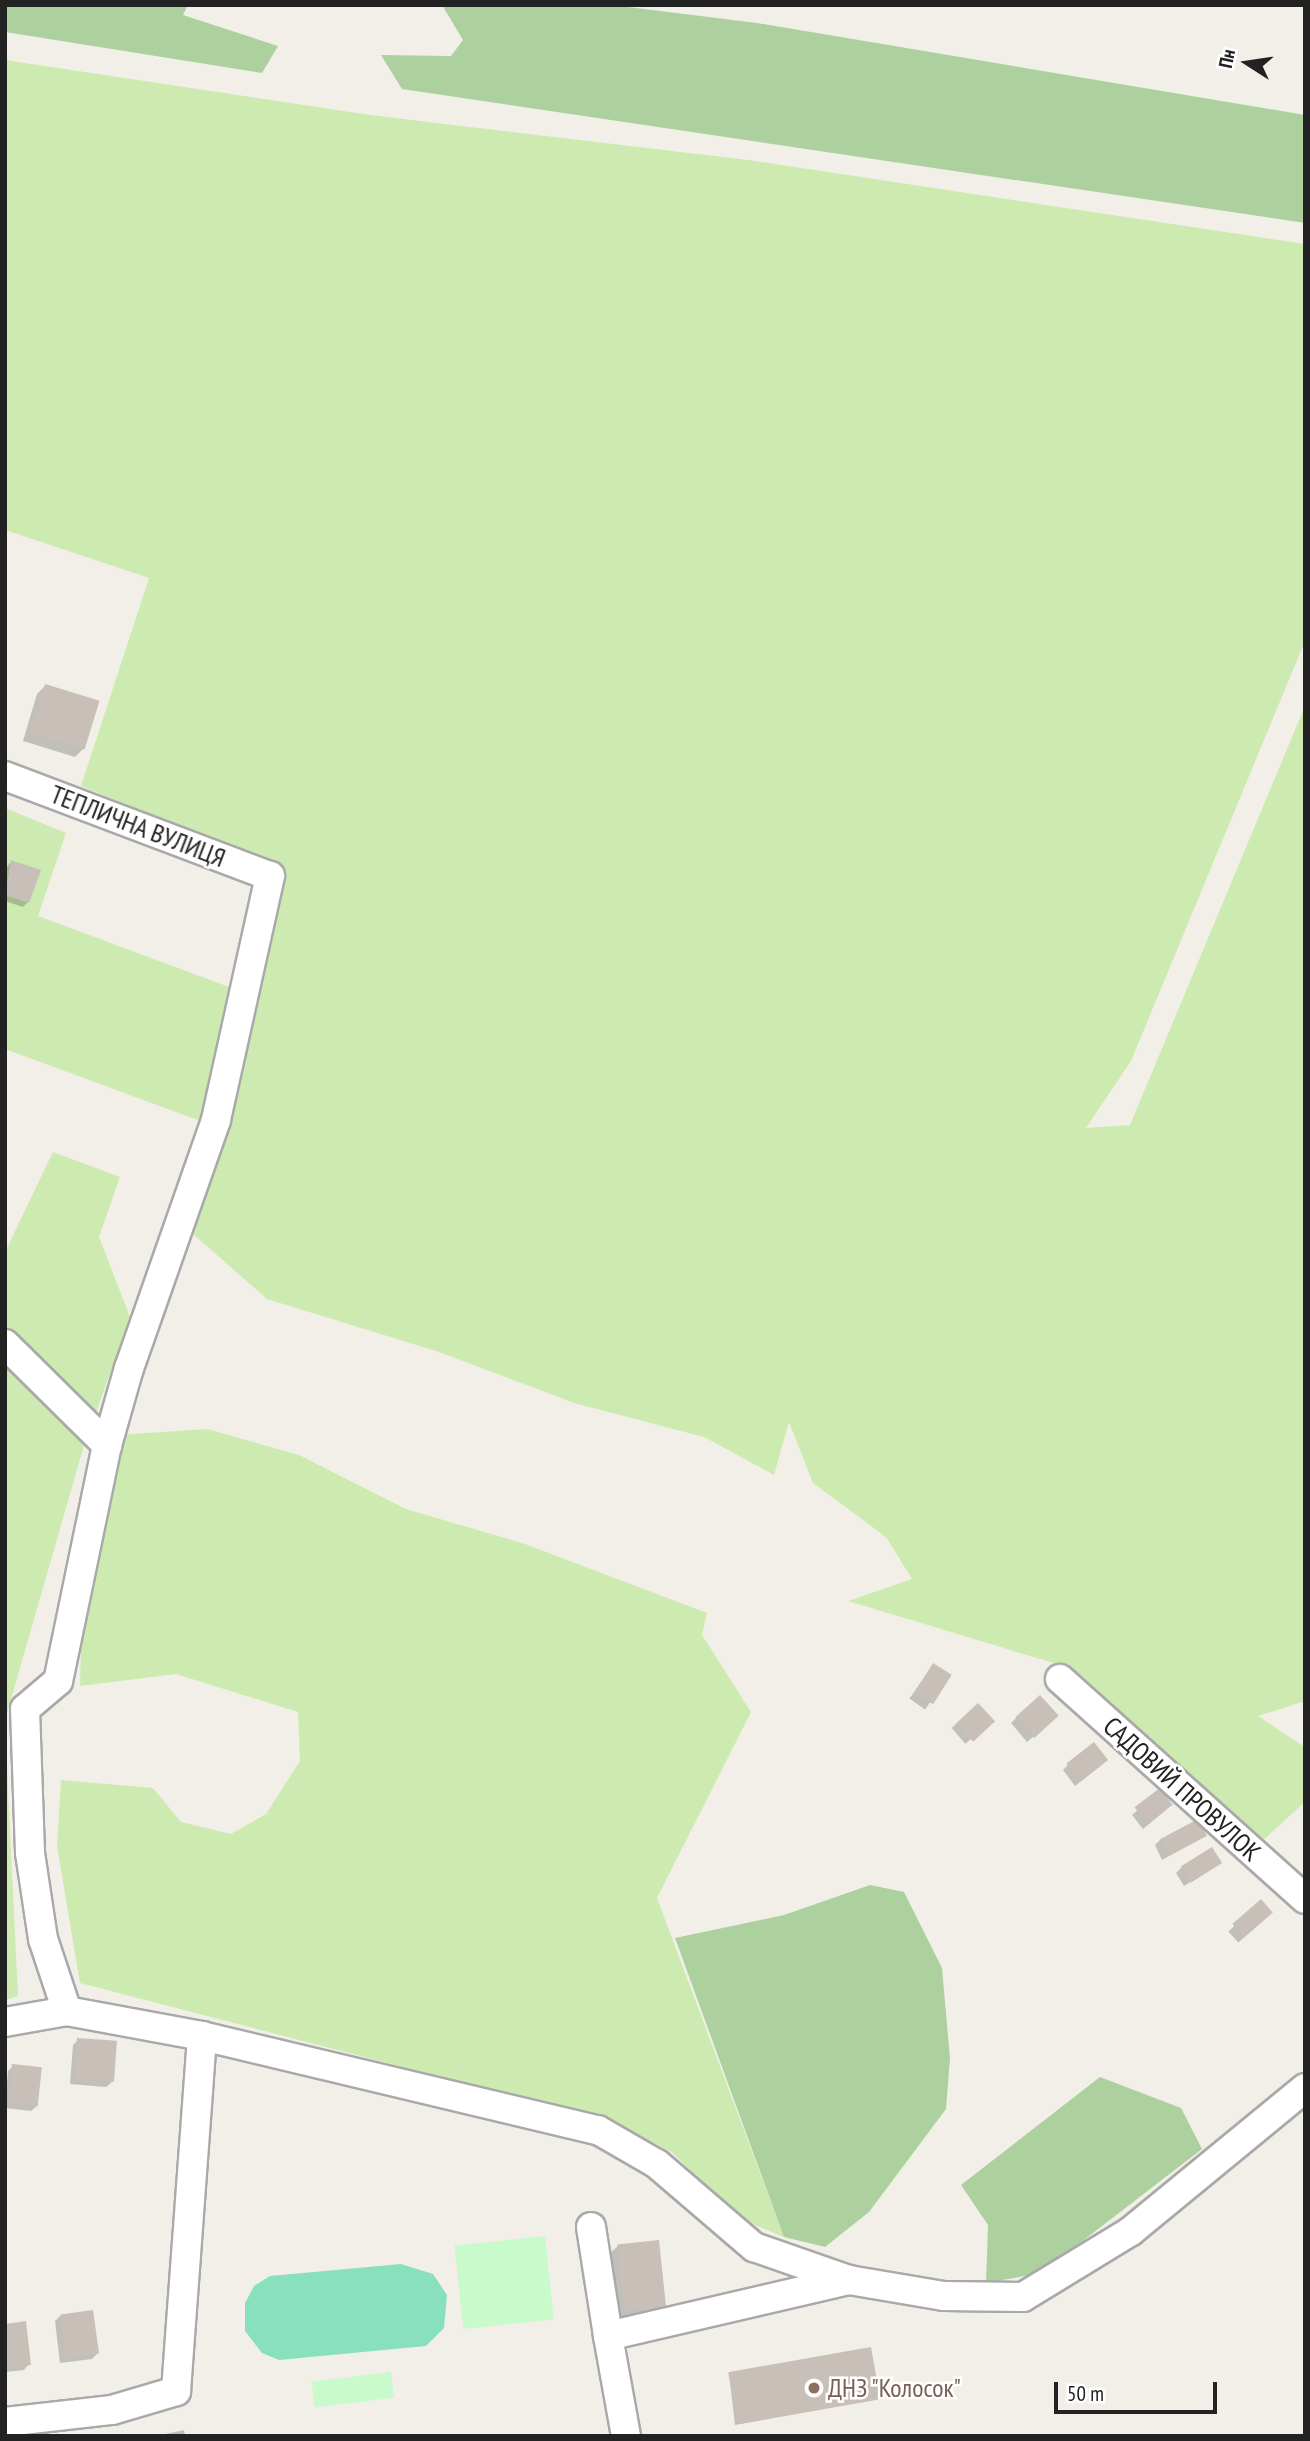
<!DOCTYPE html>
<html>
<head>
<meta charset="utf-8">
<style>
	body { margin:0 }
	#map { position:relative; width:1310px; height:2441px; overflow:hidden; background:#f2efe9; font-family:"PT Sans Narrow",sans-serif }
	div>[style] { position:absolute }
	.grass>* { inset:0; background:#cdebb0 }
	.forest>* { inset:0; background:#add19e }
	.park>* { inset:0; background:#c8facc; transform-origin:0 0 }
	.pitch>* { inset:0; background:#88e0be }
	.shadow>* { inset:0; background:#0003; transform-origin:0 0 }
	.building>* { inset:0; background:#c7bfb8; transform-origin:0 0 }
	.roads { filter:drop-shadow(2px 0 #a9a9a9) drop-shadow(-2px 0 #a9a9a9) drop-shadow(0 2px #a9a9a9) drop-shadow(0 -2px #a9a9a9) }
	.minor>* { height:28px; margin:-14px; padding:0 14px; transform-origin:14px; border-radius:14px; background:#fff }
	.dots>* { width:19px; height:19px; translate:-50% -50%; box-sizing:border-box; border:4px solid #fff; border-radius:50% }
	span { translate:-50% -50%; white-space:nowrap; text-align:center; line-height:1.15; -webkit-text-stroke:5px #fff; paint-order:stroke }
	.street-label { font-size:26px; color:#222 }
	.education-label { font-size:26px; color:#785e54 }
	.left { translate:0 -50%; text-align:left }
	.frame { position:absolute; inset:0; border:7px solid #222; pointer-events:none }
	.north { position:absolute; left:1212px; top:28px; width:70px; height:70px; -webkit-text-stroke:5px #fff; paint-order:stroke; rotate:282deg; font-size:19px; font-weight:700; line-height:28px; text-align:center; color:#222 }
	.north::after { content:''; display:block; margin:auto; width:24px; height:32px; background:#222; clip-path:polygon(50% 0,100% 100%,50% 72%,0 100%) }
	.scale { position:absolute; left:1054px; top:2382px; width:163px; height:32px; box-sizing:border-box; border:4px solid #222; border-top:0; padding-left:9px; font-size:21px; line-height:24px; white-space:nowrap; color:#222; -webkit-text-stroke:5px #fff; paint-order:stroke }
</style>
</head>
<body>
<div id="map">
	<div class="grass">
		<div style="clip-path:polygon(5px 60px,370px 115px,748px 160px,1305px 244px,1305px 641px,1131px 1061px,1086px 1128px,1130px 1125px,1305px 706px,1305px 1701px,1258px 1716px,1305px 1747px,1305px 1802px,1261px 1842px,1070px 1668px,848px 1601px,912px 1579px,886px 1537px,813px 1483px,789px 1422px,774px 1475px,704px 1437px,574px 1403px,439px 1352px,267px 1299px,185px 1227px,222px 1129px,5px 1049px,5px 808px,66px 833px,38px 916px,232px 988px,261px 859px,81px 786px,149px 578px,5px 530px)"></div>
		<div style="clip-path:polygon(53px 1152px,120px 1177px,99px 1237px,130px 1317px,83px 1449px,5px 1720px,5px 1252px)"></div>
		<div style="clip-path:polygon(207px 1429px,299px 1455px,406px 1509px,525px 1544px,707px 1613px,702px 1635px,751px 1712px,657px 1898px,784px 2237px,736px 2217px,673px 2153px,614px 2122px,80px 1983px,57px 1846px,61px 1780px,153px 1788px,181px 1822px,231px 1834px,266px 1814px,300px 1761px,298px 1712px,176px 1674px,80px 1686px,82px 1606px,116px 1435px)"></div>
		<div style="clip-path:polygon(5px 1728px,18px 1996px,5px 2000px)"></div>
	</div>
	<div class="forest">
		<div style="clip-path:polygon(5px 5px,188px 5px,183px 15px,278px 46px,262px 73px,5px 32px)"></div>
		<div style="clip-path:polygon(442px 5px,612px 5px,757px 23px,1305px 115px,1305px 223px,402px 89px,381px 55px,451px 56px,463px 40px)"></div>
		<div style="clip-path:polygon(870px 1885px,904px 1892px,942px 1968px,950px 2058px,946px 2109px,869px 2212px,825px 2247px,784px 2237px,675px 1938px,784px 1915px)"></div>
		<div style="clip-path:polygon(1100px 2077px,1181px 2108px,1202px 2149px,1041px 2273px,986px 2283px,988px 2225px,961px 2185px)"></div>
	</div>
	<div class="park">
		<div style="left:545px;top:2236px;width:84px;height:91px;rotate:84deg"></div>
		<div style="left:391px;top:2372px;width:26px;height:80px;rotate:83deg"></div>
	</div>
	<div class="pitch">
		<div style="clip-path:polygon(401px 2264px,433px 2274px,447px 2295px,444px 2328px,426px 2346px,279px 2360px,262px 2353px,245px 2331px,245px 2303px,254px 2286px,270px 2276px)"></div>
	</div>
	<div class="shadow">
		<div style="clip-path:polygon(45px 686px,83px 749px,75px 757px,23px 741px,37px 694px)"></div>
		<div style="clip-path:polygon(11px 862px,28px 902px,23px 907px,5px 901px,5px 869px)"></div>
		<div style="left:933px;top:1665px;width:19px;height:41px;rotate:35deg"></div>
		<div style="left:978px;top:1705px;width:21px;height:35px;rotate:49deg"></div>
		<div style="clip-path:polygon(1016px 1718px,1051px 1721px,1027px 1742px,1011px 1723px)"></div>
		<div style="clip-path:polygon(1068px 1765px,1101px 1765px,1075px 1786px,1063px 1770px)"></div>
		<div style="clip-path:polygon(1160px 1791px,1166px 1810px,1143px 1829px,1132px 1815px)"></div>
		<div style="clip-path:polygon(1205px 1836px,1162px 1860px,1155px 1845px,1160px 1840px)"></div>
		<div style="clip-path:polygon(1220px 1863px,1184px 1886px,1176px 1873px,1181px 1868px)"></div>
		<div style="left:1261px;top:1902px;width:15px;height:44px;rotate:48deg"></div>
		<div style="clip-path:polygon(78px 2040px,112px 2082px,106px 2087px,70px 2084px,73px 2045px)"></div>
		<div style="clip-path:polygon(13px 2066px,37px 2106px,31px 2111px,5px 2108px,8px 2071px)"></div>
		<div style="clip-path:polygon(618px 2246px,665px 2306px,656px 2315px,616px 2319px,609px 2254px)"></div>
		<div style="clip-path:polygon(60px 2316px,97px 2354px,92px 2359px,60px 2363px,55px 2321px)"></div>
		<div style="clip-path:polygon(5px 2325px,29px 2364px,24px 2370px,5px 2372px)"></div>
		<div style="clip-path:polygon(729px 2373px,878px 2399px,735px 2425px)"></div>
		<div style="clip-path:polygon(184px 2430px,185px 2436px,163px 2436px,165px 2434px)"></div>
	</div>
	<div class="building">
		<div style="left:45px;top:684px;width:57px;height:51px;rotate:17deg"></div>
		<div style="clip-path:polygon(11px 860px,41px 870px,29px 903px,5px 895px)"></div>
		<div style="left:933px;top:1663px;width:22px;height:35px;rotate:32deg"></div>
		<div style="left:1040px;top:1695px;width:28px;height:33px;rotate:48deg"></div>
		<div style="left:978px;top:1703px;width:25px;height:30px;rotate:47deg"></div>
		<div style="left:1094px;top:1742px;width:23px;height:35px;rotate:52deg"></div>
		<div style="left:1160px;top:1788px;width:21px;height:32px;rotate:53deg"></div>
		<div style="left:1198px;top:1819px;width:19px;height:43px;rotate:62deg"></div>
		<div style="left:1212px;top:1847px;width:19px;height:37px;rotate:58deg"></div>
		<div style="left:1261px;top:1899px;width:18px;height:38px;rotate:49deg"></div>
		<div style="left:77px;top:2038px;width:40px;height:41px;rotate:4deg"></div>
		<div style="left:12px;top:2064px;width:30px;height:39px;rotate:6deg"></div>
		<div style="left:659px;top:2240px;width:67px;height:42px;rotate:84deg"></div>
		<div style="left:93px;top:2310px;width:44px;height:33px;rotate:82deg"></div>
		<div style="clip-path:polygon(26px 2321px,31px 2365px,5px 2368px,5px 2324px)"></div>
		<div style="left:871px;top:2347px;width:53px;height:145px;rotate:80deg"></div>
	</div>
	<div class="roads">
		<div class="minor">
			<div style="left:5px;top:776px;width:283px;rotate:20.7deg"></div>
			<div style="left:270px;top:876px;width:250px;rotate:102.5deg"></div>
			<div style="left:216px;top:1120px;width:263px;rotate:109.3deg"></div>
			<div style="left:129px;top:1368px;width:80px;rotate:105.9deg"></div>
			<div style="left:107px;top:1445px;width:241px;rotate:101.7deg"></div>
			<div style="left:58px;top:1681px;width:43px;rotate:139.7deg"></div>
			<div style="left:5px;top:1344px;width:144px;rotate:44.7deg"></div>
			<div style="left:1060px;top:1679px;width:329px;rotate:41.9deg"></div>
			<div style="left:25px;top:1709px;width:144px;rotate:88deg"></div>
			<div style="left:30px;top:1853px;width:87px;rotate:81.4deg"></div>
			<div style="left:43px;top:1939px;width:76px;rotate:71.6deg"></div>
			<div style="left:5px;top:2022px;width:63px;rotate:-10.1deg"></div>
			<div style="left:67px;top:2011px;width:137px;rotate:10.5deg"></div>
			<div style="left:202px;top:2036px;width:407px;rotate:13.4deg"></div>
			<div style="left:598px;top:2130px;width:68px;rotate:30deg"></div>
			<div style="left:657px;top:2164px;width:128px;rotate:40.6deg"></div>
			<div style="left:754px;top:2247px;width:101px;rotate:19.2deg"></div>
			<div style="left:849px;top:2280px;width:96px;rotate:9.6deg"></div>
			<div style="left:944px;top:2296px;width:79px;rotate:0.7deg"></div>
			<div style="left:1023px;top:2297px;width:127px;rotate:-31.4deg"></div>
			<div style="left:1131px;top:2231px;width:225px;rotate:-39.4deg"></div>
			<div style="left:591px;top:2227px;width:110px;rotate:81.1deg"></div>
			<div style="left:5px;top:2422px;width:108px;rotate:-6.4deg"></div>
			<div style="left:112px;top:2410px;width:67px;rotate:-16.5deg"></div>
			<div style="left:176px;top:2391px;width:356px;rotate:-85.8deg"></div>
			<div style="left:626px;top:2436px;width:102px;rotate:-100.2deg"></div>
			<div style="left:608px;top:2336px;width:247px;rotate:-13.1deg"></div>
		</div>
	</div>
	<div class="dots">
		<div style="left:814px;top:2388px;background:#8d6e63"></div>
	</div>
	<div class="street-label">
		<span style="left:138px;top:826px;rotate:21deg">ТЕПЛИЧНА ВУЛИЦЯ</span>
		<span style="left:1182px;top:1789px;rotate:42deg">САДОВИЙ ПРОВУЛОК</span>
	</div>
	<div class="education-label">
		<span class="left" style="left:828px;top:2388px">ДНЗ "Колосок"</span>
	</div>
	<div class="frame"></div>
	<div class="north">Пн</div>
	<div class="scale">50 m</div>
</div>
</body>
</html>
